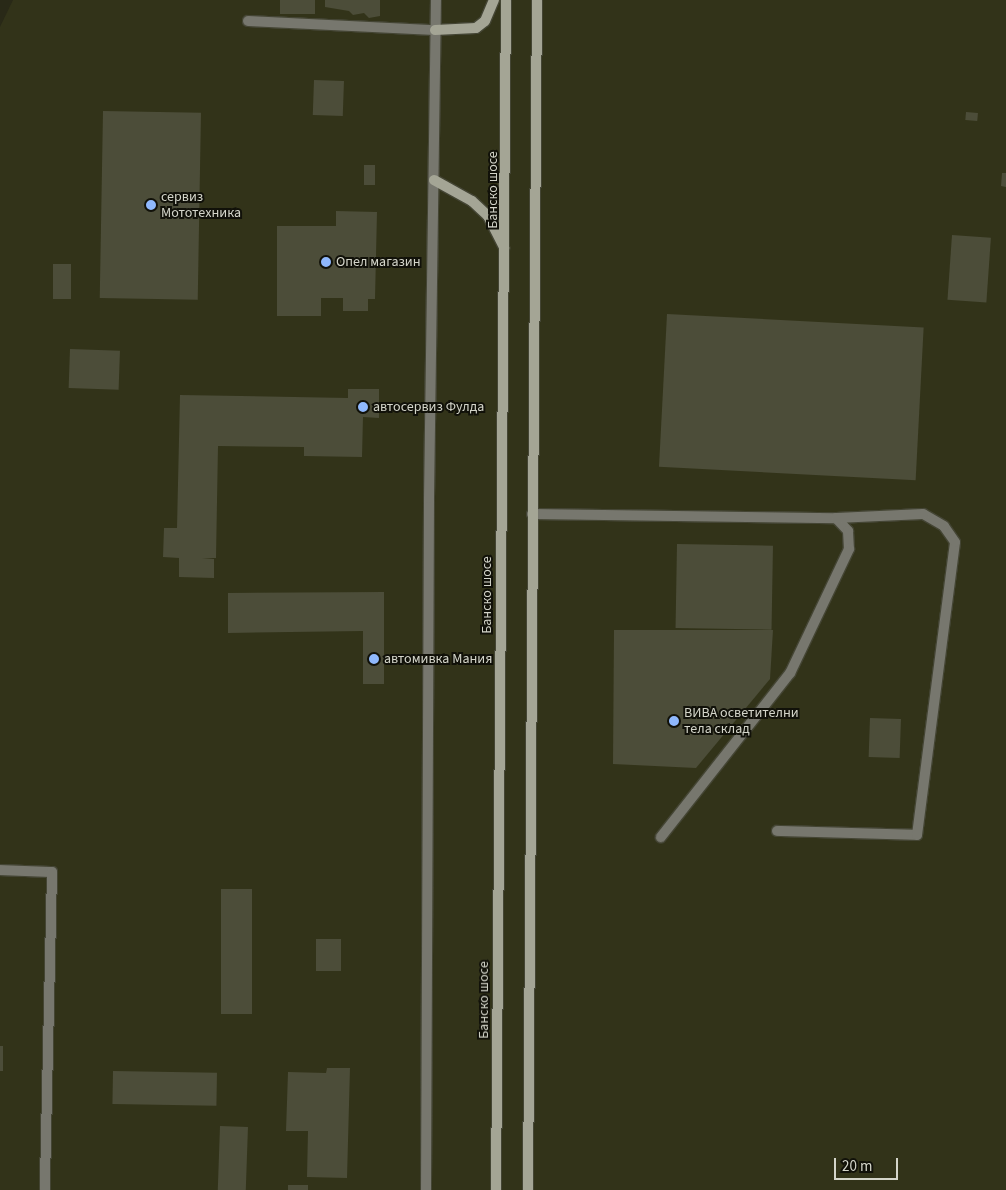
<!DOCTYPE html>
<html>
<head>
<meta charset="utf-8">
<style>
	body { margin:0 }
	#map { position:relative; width:1006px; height:1190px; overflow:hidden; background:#292917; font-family:"Source Sans 3",sans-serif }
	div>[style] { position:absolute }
	.built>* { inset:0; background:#323319 }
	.building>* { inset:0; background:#4c4d39; transform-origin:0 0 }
	.roads { filter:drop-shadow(1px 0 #444534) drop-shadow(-1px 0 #444534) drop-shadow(0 1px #444534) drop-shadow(0 -1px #444534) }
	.lane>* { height:10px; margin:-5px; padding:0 5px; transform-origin:5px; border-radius:5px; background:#77776e }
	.street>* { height:10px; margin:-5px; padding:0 5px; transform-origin:5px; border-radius:5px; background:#77776e }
	.secondary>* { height:10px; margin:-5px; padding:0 5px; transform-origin:5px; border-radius:5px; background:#a4a595 }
	.dots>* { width:14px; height:14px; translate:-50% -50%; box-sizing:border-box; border:2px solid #111109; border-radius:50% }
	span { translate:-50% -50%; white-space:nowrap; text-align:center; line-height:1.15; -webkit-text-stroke:4px #111109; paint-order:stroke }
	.street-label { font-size:14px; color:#d4d5ca }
	.poi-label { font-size:14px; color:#d4d5ca }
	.left { translate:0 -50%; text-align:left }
	.scale { position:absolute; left:834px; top:1158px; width:64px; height:22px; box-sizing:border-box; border:2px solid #d4d5ca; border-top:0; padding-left:6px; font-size:15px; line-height:18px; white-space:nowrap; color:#d4d5ca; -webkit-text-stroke:4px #111109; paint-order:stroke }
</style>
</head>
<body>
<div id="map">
	<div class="built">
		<div style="clip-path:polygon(13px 0,1006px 0,1006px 1190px,0 1190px,0 27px)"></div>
	</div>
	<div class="building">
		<div style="left:280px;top:0;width:35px;height:14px"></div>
		<div style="clip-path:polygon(325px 0,380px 0,380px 16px,369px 18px,364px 13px,353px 15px,349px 11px,325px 7px)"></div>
		<div style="left:314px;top:80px;width:30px;height:35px;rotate:2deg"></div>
		<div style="left:103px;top:111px;width:98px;height:187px;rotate:1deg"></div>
		<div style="left:966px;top:112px;width:12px;height:8px;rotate:5deg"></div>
		<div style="left:364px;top:165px;width:11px;height:20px"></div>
		<div style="clip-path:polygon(1002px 173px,1006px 173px,1006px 187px,1001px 186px)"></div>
		<div style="clip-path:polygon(336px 211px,377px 212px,375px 299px,368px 299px,368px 311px,343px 311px,343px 298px,321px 298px,321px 316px,277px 316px,277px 226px,336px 226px)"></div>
		<div style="left:952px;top:235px;width:39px;height:65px;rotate:4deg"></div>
		<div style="left:53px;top:264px;width:18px;height:35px"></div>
		<div style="left:667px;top:314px;width:257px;height:153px;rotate:3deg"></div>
		<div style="left:70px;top:349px;width:50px;height:39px;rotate:2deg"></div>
		<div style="clip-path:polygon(348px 389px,379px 389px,379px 418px,363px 417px,362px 457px,304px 456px,304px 447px,218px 446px,216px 558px,202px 558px,214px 559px,214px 578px,179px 577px,179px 558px,163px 557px,164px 528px,177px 528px,180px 395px,348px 398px)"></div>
		<div style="left:677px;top:544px;width:96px;height:84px;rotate:1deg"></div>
		<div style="clip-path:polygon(384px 592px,384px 684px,363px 684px,363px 631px,228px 633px,228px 593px)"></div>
		<div style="clip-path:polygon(614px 630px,773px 630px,770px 679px,696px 768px,613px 764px)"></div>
		<div style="left:870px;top:718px;width:31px;height:39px;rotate:2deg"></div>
		<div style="left:221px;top:889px;width:31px;height:125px"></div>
		<div style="left:316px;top:939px;width:25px;height:32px"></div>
		<div style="left:0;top:1046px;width:3px;height:25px"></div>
		<div style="clip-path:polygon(327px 1068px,350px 1068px,347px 1178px,307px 1177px,308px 1131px,286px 1131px,288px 1072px,326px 1073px)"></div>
		<div style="left:113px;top:1071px;width:104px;height:33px;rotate:1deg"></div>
		<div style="left:220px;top:1126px;width:28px;height:64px;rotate:2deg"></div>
		<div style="left:288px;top:1185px;width:20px;height:5px"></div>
	</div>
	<div class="roads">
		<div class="lane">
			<div style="left:248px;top:21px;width:187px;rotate:2.8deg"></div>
			<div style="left:532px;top:514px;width:304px;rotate:0.8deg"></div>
			<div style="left:836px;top:518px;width:18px;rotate:47deg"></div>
			<div style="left:848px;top:531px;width:18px;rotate:87deg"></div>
			<div style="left:849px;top:549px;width:137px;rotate:115.4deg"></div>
			<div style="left:790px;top:673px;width:209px;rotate:128.2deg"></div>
			<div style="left:777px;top:831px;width:140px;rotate:1.6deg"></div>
			<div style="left:917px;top:835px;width:295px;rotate:-82.6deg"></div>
			<div style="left:955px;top:542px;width:19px;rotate:-125deg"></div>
			<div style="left:944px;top:526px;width:24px;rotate:-150deg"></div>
			<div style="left:923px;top:514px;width:87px;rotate:177.4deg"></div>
			<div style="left:0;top:870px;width:52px;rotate:2.2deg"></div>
			<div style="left:52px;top:872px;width:318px;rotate:91.3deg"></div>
		</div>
		<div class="street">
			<div style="left:426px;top:1190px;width:692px;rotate:-89.75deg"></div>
			<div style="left:429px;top:498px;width:498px;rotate:-89.2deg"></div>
		</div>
		<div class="secondary">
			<div style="left:435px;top:30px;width:41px;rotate:-2.8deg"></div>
			<div style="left:476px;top:28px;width:11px;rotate:-38deg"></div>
			<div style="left:485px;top:21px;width:23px;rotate:-67deg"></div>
			<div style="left:434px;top:180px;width:43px;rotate:28.9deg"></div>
			<div style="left:472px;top:201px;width:22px;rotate:43deg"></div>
			<div style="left:488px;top:216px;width:36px;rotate:63deg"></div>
			<div style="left:496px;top:1190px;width:1190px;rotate:-89.52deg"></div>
			<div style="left:528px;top:1190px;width:1190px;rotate:-89.57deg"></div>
		</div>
	</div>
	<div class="dots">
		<div style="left:151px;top:205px;background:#8fb8fd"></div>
		<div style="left:326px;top:262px;background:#8fb8fd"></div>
		<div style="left:363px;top:407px;background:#8fb8fd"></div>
		<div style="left:374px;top:659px;background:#8fb8fd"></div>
		<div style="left:674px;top:721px;background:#8fb8fd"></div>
	</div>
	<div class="street-label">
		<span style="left:493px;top:190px;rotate:-90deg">Банско шосе</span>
		<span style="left:487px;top:595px;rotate:-90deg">Банско шосе</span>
		<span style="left:484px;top:1000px;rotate:-90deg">Банско шосе</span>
	</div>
	<div class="poi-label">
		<span class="left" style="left:161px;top:205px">сервиз<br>Мототехника</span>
		<span class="left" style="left:336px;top:262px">Опел магазин</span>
		<span class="left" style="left:373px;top:407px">автосервиз Фулда</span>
		<span class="left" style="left:384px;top:659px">автомивка Мания</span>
		<span class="left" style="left:684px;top:721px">ВИВА осветителни<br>тела склад</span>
	</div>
	<div class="scale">20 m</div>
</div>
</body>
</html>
